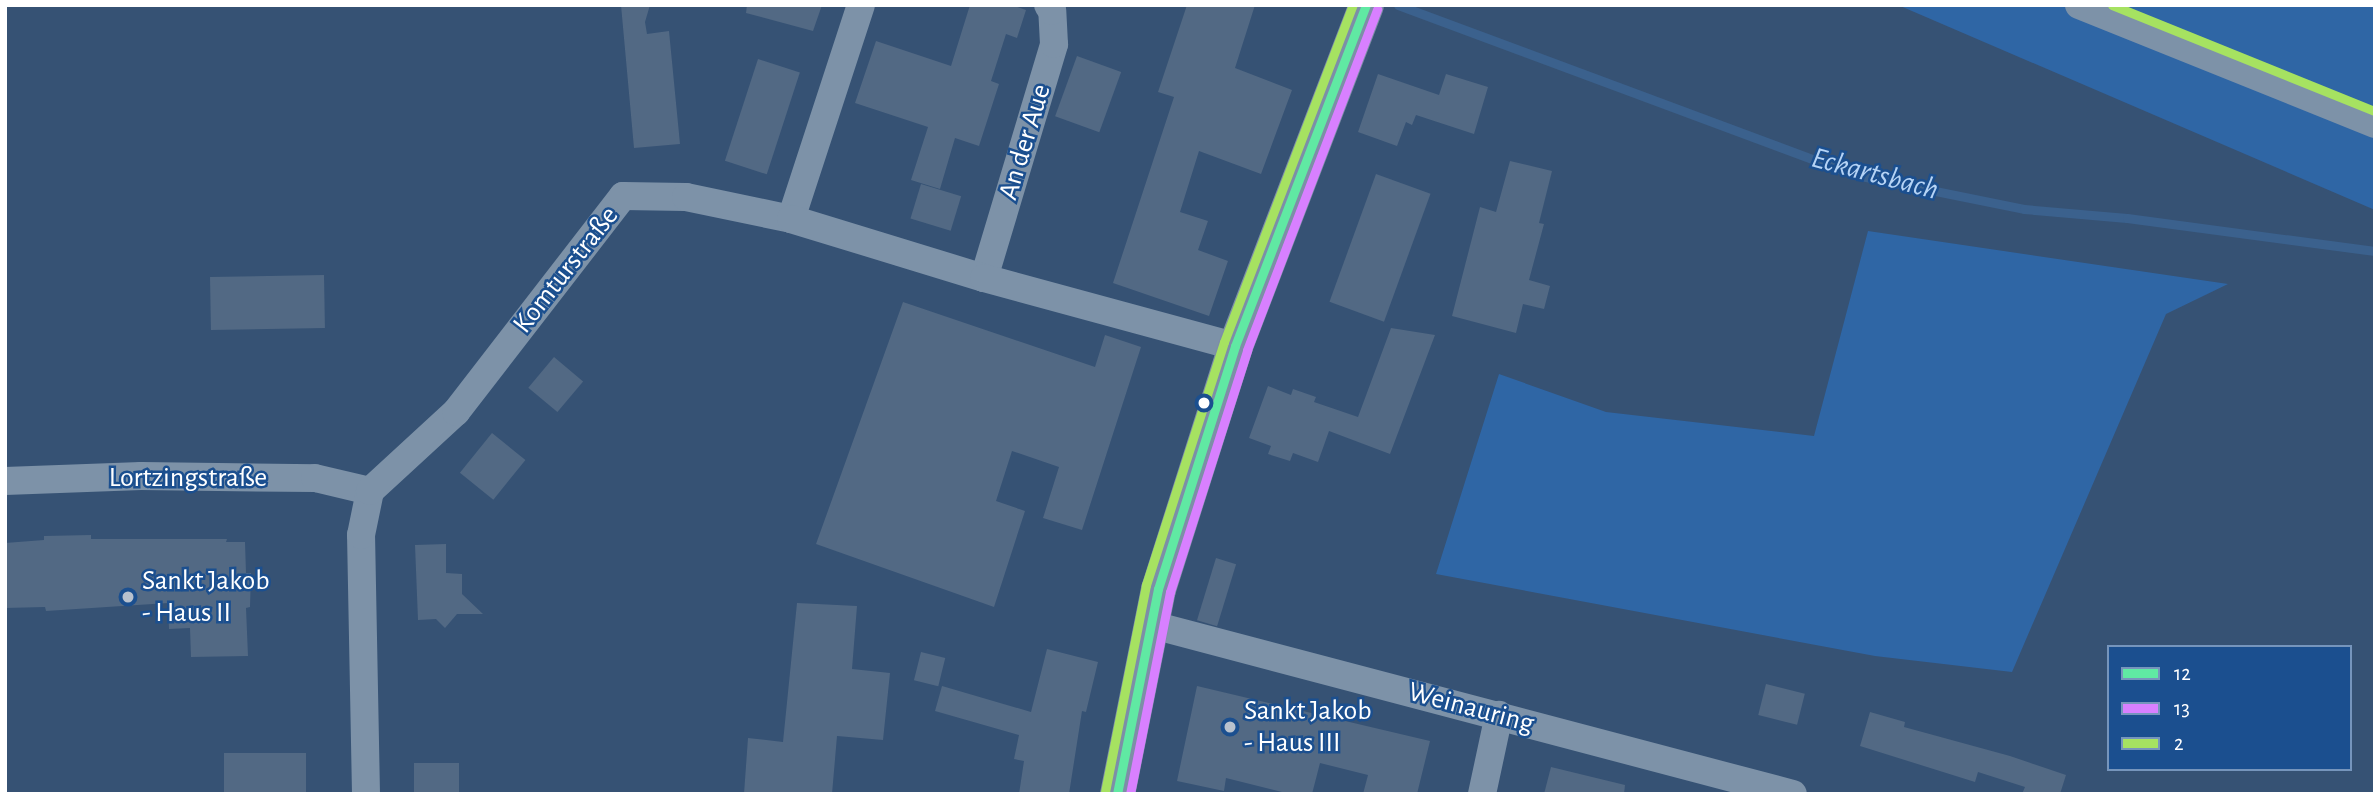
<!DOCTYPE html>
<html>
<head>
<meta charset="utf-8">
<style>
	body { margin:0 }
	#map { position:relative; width:2380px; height:799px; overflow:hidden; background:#365274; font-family:"Alegreya Sans",sans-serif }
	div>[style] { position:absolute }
	.green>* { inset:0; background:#2f66a5 }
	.stream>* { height:9px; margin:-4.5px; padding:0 4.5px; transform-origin:4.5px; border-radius:4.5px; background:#3b618d }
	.building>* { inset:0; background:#526984; transform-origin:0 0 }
	.minor>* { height:28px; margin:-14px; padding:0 14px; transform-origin:14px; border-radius:14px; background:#7d92a8 }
	.major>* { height:35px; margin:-17.5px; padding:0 17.5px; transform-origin:17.5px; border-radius:17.5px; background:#7d8ea7 }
	.bus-1>* { height:9px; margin:-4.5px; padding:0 4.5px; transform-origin:4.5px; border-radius:4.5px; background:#60e9a3 }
	.bus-2>* { height:9px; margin:-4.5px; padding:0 4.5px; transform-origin:4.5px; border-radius:4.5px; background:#d880ff }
	.bus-3>* { height:9px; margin:-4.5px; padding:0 4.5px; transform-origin:4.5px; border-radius:4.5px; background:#a6e261 }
	.dots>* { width:19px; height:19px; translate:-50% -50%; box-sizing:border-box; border:4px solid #1b4f8f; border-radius:50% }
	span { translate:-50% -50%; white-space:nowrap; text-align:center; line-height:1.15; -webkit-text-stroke:5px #1b4f8f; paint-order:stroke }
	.street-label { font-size:28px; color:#fff }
	.poi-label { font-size:28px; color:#fff }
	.left { translate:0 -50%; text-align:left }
	.water-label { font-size:30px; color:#b5d3f5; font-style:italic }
	.frame { position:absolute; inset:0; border:7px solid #fff; pointer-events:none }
	.legend { position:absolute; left:2107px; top:645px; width:245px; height:126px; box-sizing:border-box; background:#1b4f8f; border:2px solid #7695bc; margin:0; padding:9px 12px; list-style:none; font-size:21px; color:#fff }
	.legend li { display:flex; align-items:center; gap:14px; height:35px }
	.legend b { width:35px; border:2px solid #7695bc }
</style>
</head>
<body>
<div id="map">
	<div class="green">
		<div style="clip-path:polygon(1898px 5px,2375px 5px,2375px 210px)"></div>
		<div style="clip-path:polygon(1868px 231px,2228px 284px,2166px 314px,2012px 672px,1875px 656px,1436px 574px,1499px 374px,1606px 412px,1814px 436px)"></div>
	</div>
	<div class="stream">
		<div style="left:1398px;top:5px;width:489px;rotate:20.4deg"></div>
		<div style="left:1856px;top:175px;width:171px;rotate:11.4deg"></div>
		<div style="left:2024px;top:209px;width:103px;rotate:5deg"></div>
		<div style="left:2127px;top:218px;width:250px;rotate:7.6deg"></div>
	</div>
	<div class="building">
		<div style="clip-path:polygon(621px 5px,650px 5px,645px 22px,647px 34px,669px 31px,680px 144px,634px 148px)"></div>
		<div style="clip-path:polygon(747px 5px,822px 5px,813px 31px,746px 13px)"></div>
		<div style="clip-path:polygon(970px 5px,1012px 5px,1026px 10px,1017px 38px,1006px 34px,991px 81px,999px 84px,979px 146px,955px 138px,940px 189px,911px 180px,928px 127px,855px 103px,876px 41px,951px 66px)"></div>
		<div style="clip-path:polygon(1187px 5px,1255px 5px,1235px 68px,1292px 90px,1261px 174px,1199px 151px,1180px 212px,1208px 221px,1198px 250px,1228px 261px,1209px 316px,1113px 283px,1174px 97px,1158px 92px)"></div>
		<div style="left:1077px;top:56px;width:47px;height:64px;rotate:20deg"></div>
		<div style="left:758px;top:59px;width:44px;height:107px;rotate:18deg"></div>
		<div style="clip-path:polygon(1378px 74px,1439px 95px,1446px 74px,1488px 87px,1474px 134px,1416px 115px,1412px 125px,1406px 122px,1397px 146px,1358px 132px)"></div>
		<div style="clip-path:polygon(1510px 161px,1552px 171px,1539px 223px,1544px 224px,1529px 280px,1550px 286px,1544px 309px,1523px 304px,1516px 333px,1452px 316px,1480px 207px,1496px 212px)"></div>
		<div style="left:1376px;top:174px;width:58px;height:136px;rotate:20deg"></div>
		<div style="left:921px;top:184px;width:42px;height:36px;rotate:17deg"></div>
		<div style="left:324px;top:275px;width:53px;height:114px;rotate:89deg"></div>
		<div style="clip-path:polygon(903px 302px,1095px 367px,1105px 335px,1141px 347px,1082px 530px,1043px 518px,1059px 467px,1012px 451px,996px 501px,1025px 511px,994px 607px,816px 544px)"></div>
		<div style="clip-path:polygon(1391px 328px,1435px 335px,1390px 454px,1329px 431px,1318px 462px,1293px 453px,1290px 461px,1268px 454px,1271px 446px,1249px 438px,1268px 386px,1291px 395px,1293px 389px,1316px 397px,1314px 402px,1358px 417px)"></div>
		<div style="left:554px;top:357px;width:38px;height:40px;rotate:40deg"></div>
		<div style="left:492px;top:433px;width:43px;height:51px;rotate:39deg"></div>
		<div style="clip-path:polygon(91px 535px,91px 539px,227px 539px,226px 542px,245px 542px,246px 573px,251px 573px,250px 607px,246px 608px,248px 656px,191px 657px,190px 628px,169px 629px,168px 603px,46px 611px,45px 607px,5px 608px,5px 543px,44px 540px,44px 536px)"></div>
		<div style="clip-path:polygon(446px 544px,446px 573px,462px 574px,462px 594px,483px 614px,457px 614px,445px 628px,436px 619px,418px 620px,415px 545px)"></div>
		<div style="left:1216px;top:558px;width:21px;height:65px;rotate:17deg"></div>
		<div style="clip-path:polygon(797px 603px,857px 606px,852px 669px,890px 673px,883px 740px,837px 736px,832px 794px,744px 794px,748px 738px,783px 742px)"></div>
		<div style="clip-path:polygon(1047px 649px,1098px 662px,1086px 712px,1082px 711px,1069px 794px,1019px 794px,1024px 761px,1014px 759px,1019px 735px,935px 711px,942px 686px,1031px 712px)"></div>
		<div style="left:921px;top:652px;width:25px;height:29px;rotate:14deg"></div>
		<div style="left:1766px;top:684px;width:40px;height:32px;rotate:14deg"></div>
		<div style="clip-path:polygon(1197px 686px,1430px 741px,1417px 794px,1363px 794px,1368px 775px,1320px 763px,1312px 794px,1290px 794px,1226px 778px,1224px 791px,1177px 781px)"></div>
		<div style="clip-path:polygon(1870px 712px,1905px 722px,1904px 727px,2010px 756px,2066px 775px,2060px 794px,2022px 794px,2025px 787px,1978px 772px,1975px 782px,1860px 746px)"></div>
		<div style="left:224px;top:753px;width:82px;height:41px"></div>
		<div style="left:414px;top:763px;width:45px;height:31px"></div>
		<div style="clip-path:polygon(1551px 767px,1625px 785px,1624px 794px,1544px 794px)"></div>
	</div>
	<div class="minor">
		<div style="left:2079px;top:5px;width:319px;rotate:21.9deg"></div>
		<div style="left:791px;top:219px;width:225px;rotate:-71.9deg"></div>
		<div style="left:984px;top:278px;width:244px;rotate:-73.3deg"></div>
		<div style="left:1054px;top:44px;width:33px;rotate:-93deg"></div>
		<div style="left:1052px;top:11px;width:7px;rotate:-124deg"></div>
		<div style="left:5px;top:481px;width:136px;rotate:-2.1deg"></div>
		<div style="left:141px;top:476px;width:174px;rotate:0.7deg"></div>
		<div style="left:315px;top:478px;width:57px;rotate:13.3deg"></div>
		<div style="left:1149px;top:624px;width:666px;rotate:14.79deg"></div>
		<div style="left:366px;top:794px;width:259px;rotate:-91.1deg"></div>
		<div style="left:361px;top:535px;width:45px;rotate:-78.4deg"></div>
		<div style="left:370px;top:491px;width:117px;rotate:-42.6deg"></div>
		<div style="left:456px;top:412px;width:273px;rotate:-52.3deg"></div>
		<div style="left:623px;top:196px;width:63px;rotate:0.9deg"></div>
		<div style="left:686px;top:197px;width:107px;rotate:11.8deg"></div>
		<div style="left:791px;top:219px;width:202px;rotate:17deg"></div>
		<div style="left:984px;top:278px;width:260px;rotate:15.2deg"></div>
		<div style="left:1482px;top:794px;width:81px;rotate:-77.9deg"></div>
	</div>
	<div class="major">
		<div style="left:1117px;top:794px;width:209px;rotate:-78.7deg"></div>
		<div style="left:1158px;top:589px;width:255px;rotate:-72.4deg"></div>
		<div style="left:1235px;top:346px;width:365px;rotate:-69deg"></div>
	</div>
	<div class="bus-1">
		<div style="left:1117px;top:794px;width:209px;rotate:-78.7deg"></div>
		<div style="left:1158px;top:589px;width:255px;rotate:-72.4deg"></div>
		<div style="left:1235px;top:346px;width:365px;rotate:-69deg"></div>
	</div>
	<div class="bus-2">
		<div style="left:1130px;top:794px;width:206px;rotate:-78.8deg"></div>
		<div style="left:1170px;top:592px;width:254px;rotate:-72.3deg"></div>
		<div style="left:1247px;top:350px;width:365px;rotate:-69.1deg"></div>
	</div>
	<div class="bus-3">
		<div style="left:2112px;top:5px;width:284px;rotate:22deg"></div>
		<div style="left:1105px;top:792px;width:211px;rotate:-78.8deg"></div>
		<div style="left:1146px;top:585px;width:255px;rotate:-72.2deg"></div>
		<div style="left:1224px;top:342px;width:361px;rotate:-69.1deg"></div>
	</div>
	<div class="dots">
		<div style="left:1204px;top:403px;background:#fff"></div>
		<div style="left:128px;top:597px;background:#b9c2ce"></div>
		<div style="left:1230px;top:727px;background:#b9c2ce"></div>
	</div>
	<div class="street-label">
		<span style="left:1025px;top:142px;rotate:-73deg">An der Aue</span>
		<span style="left:566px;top:270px;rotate:-52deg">Komturstraße</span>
		<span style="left:188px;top:478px">Lortzingstraße</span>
		<span style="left:1471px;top:708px;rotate:15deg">Weinauring</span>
	</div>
	<div class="poi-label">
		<span class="left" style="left:142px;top:597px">Sankt Jakob<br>- Haus II</span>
		<span class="left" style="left:1244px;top:727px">Sankt Jakob<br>- Haus III</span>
	</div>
	<div class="water-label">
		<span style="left:1875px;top:174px;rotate:15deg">Eckartsbach</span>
	</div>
	<div class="frame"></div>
	<ul class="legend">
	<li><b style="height:9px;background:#60e9a3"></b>12</li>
	<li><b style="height:9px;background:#d880ff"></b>13</li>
	<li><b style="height:9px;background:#a6e261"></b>2</li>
	</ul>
</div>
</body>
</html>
